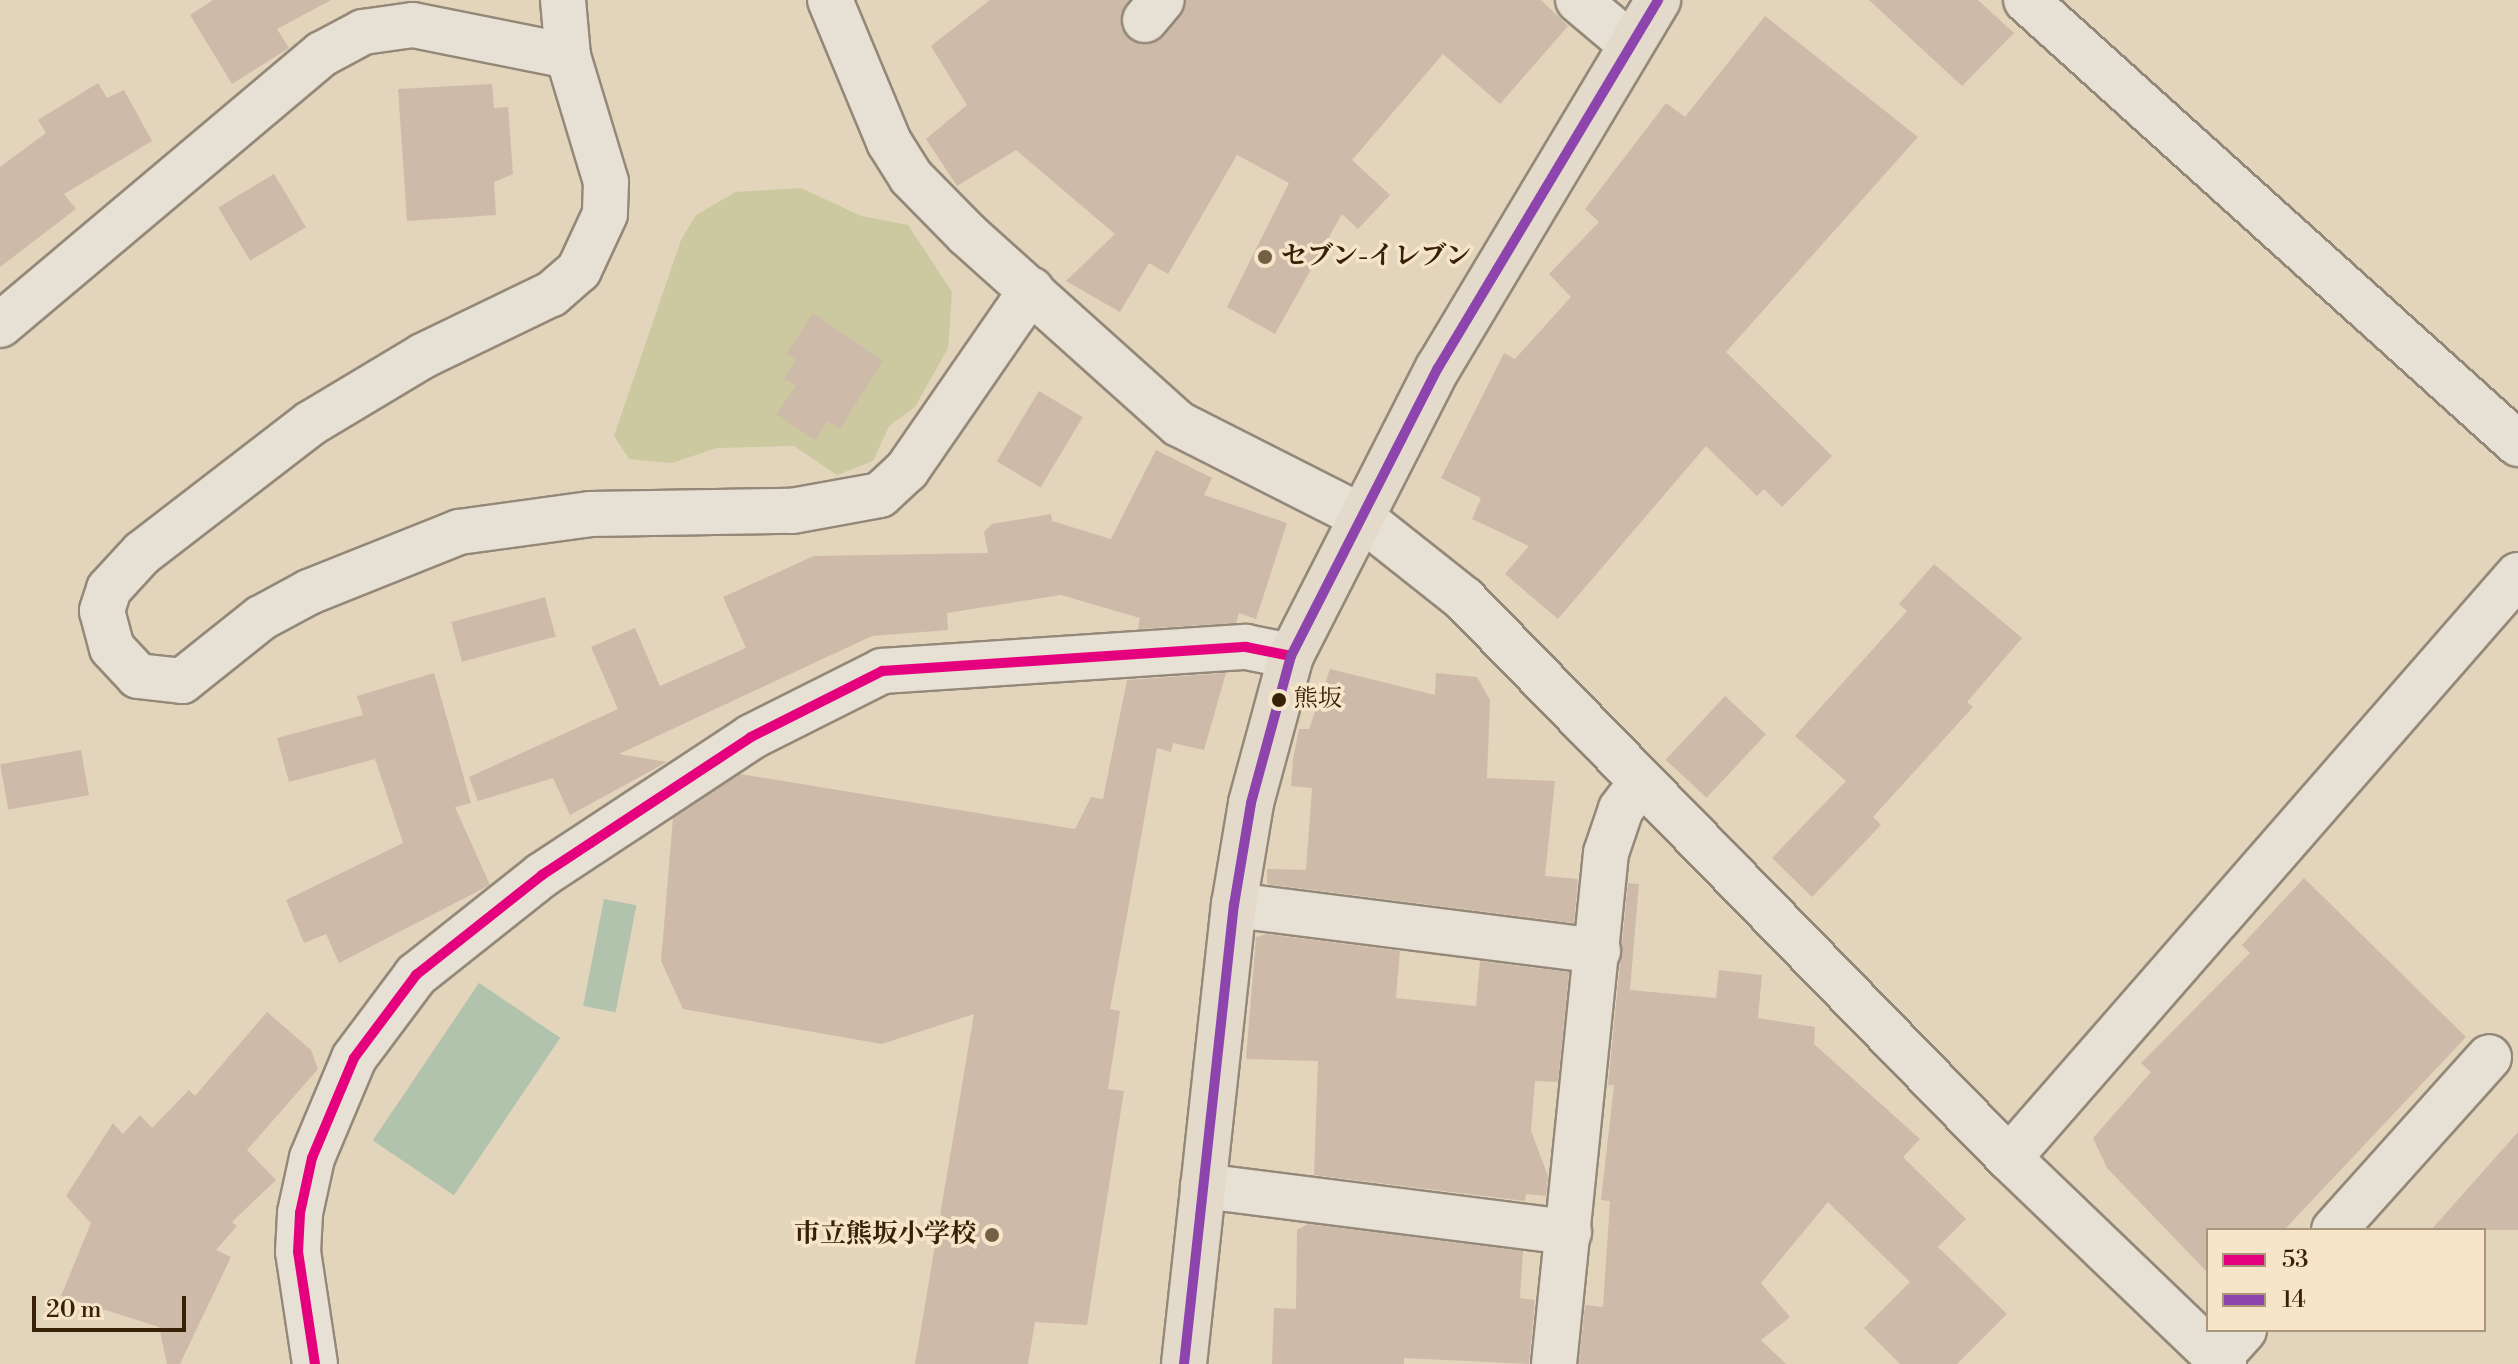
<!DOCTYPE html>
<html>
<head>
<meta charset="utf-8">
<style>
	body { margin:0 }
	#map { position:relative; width:2518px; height:1364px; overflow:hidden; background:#e3d4bc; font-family:"Libre Bodoni","Noto Serif JP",serif }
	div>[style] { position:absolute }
	.green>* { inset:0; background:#ccc8a0 }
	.water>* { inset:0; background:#b1c2ad; transform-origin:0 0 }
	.building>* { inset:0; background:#cebaa9; transform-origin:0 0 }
	.roads { filter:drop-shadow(2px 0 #948979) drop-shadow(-2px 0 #948979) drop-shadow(0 2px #948979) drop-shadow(0 -2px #948979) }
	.minor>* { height:44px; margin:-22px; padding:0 22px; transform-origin:22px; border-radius:22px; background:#e7e0d4 }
	.major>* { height:44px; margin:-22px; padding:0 22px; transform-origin:22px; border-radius:22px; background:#e3dacc }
	.bus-1>* { height:10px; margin:-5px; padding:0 5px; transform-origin:5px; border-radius:5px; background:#e5007d }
	.bus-2>* { height:10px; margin:-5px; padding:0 5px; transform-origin:5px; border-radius:5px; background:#8e44ad }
	.dots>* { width:22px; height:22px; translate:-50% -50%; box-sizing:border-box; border:4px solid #f7e5c9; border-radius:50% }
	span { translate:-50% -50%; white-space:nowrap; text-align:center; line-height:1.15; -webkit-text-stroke:7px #f7e5c9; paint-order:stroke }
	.bus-label { font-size:24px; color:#372207 }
	.left { translate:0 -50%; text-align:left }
	.poi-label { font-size:26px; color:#372207; font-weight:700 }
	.right { translate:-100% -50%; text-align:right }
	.legend { position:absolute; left:2206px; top:1228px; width:280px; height:104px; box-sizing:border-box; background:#f7e5c9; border:2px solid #aa977b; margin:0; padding:10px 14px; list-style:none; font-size:24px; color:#372207 }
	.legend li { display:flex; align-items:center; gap:16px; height:40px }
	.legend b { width:40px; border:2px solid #aa977b }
	.scale { position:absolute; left:32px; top:1296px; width:154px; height:36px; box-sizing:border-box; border:4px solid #372207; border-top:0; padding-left:10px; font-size:24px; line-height:28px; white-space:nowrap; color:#372207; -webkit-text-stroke:6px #f7e5c9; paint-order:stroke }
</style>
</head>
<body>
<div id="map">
	<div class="green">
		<div style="clip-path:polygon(801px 188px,861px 216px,908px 225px,952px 292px,948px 348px,915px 407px,889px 426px,873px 461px,837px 475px,794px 446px,717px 448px,672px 463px,629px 459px,614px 436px,681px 240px,696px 215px,736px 192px)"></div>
	</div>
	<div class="water">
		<div style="left:604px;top:899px;width:33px;height:109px;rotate:11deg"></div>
		<div style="left:479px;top:983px;width:98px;height:190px;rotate:34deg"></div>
	</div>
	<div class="building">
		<div style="clip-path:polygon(213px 0,331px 0,277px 29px,289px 48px,232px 84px,190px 15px)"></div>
		<div style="clip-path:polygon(990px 0,1129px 0,1121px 28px,1141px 45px,1164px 36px,1186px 0,1541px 0,1568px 26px,1500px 104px,1443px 54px,1352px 160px,1390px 195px,1358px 229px,1342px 214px,1275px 334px,1227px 307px,1289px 183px,1237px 155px,1168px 274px,1149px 263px,1120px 312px,1066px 281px,1115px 234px,1016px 150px,957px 186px,926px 139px,967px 105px,931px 46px)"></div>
		<div style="clip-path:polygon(1869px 0,1978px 0,2014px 33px,1962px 86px)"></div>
		<div style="clip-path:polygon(1765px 16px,1918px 137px,1726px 352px,1832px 456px,1782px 507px,1764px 489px,1757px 496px,1706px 446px,1558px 619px,1505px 574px,1529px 546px,1472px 519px,1481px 498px,1441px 478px,1504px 353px,1515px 359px,1571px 297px,1549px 274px,1599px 222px,1585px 209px,1666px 103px,1685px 117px)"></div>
		<div style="clip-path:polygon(98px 83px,107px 98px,124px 90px,152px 141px,64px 194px,76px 209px,0 267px,0 167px,46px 133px,38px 120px)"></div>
		<div style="clip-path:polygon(492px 84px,494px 108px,508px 107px,513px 174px,494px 182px,496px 215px,407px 221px,398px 89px)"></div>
		<div style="left:274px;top:174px;width:62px;height:65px;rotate:59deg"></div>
		<div style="clip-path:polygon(813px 313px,883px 361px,840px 429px,828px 421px,815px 440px,776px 414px,796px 386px,784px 379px,796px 360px,786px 354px)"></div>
		<div style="left:1039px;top:391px;width:51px;height:82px;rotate:31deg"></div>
		<div style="clip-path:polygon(1156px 450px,1212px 478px,1204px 495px,1287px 523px,1256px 619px,1239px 613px,1236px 623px,1138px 629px,1140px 618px,1061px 595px,947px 613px,948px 630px,872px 636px,619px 754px,667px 762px,570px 815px,553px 778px,478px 801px,469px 777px,618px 709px,591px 647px,635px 628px,660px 686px,746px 648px,723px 597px,814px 556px,988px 553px,984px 532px,992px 524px,1051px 514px,1052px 521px,1111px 539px)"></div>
		<div style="clip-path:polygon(1934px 564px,2022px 638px,1967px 702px,1973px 707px,1873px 817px,1881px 825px,1812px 897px,1772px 858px,1846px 781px,1795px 736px,1907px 611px,1899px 604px)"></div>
		<div style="left:545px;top:597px;width:41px;height:97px;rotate:75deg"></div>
		<div style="clip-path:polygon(1330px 669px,1435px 695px,1436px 673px,1477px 677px,1490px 700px,1487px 778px,1555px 781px,1545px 876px,1578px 879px,1574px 923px,1267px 884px,1267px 869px,1306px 870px,1312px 788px,1291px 786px,1293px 759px,1299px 729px,1309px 729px)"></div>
		<div style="clip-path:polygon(434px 673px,471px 803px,455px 807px,490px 885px,339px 963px,326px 934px,304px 943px,286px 900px,403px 843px,375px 759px,289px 782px,277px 738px,363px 715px,357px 696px)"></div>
		<div style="clip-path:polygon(1226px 673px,1204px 750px,1173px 743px,1171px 752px,1157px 748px,1110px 1009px,1120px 1011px,1108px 1089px,1124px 1091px,1087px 1325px,1035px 1322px,1028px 1364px,915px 1364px,974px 1014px,882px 1044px,683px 1009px,661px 961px,673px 818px,740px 774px,1075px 829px,1091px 797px,1103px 799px,1127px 680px)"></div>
		<div style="left:1725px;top:696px;width:56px;height:87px;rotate:43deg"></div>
		<div style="left:81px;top:750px;width:46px;height:82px;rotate:80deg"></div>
		<div style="clip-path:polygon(2304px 878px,2466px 1037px,2284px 1230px,2208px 1230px,2208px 1273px,2107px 1168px,2093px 1138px,2151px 1072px,2141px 1063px,2250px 953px,2242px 945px)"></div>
		<div style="clip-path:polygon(1628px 883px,1639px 884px,1630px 990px,1716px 998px,1719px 970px,1762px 975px,1758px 1018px,1815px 1027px,1814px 1044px,1920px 1139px,1903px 1157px,1966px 1219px,1938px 1247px,2007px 1314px,1957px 1364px,1900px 1364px,1864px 1328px,1910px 1282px,1828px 1202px,1761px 1283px,1790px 1317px,1761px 1340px,1786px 1364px,1579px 1364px,1585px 1305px,1603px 1307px,1610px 1201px,1601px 1200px,1614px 1085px,1608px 1085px)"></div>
		<div style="clip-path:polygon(1266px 934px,1400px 951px,1396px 998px,1476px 1006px,1480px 961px,1569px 972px,1558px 1082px,1535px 1081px,1531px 1131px,1548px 1176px,1546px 1196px,1526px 1194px,1525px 1201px,1314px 1175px,1318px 1061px,1246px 1059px,1256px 937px)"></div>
		<div style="clip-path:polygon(267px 1012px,311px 1050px,318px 1069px,247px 1150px,276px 1180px,232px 1222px,237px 1226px,216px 1250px,231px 1257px,180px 1364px,167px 1364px,159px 1327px,61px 1296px,91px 1223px,66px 1196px,113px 1123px,123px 1134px,140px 1115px,152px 1128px,189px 1090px,195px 1096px)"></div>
		<div style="clip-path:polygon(2518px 1132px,2518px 1230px,2431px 1230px)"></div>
		<div style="clip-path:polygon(1308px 1224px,1523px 1251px,1520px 1298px,1535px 1300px,1529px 1364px,1404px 1358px,1404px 1364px,1272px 1364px,1274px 1308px,1296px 1309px,1297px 1230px)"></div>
	</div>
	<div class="roads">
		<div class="minor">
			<div style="left:563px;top:0;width:56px;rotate:84.9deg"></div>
			<div style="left:568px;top:56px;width:132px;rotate:73.2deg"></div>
			<div style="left:606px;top:182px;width:32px;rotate:92deg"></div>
			<div style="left:605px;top:214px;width:62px;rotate:114.9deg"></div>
			<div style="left:579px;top:270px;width:37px;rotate:139deg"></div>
			<div style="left:551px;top:294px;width:142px;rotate:154.2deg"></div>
			<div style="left:423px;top:356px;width:131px;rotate:149.1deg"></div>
			<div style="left:311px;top:423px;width:213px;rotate:142.4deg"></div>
			<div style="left:142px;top:553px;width:49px;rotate:132.5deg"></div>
			<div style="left:109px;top:589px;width:23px;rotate:108deg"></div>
			<div style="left:102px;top:611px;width:38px;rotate:75deg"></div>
			<div style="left:112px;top:648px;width:38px;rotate:47deg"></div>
			<div style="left:138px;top:676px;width:44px;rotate:6.5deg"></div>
			<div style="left:182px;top:681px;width:101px;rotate:-38.6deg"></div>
			<div style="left:261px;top:618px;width:55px;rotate:-28.4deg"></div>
			<div style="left:309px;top:592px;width:162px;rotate:-21.8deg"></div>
			<div style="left:459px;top:532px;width:132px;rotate:-7.8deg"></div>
			<div style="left:590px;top:514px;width:202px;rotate:-0.9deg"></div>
			<div style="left:792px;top:511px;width:89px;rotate:-10.3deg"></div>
			<div style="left:880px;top:495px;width:37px;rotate:-43deg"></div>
			<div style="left:907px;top:470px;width:219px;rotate:-55.4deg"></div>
			<div style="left:830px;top:0;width:154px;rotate:67.4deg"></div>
			<div style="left:889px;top:142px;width:41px;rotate:57.8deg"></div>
			<div style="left:911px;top:177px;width:80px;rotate:45.5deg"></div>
			<div style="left:967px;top:234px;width:285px;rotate:41.9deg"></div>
			<div style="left:1179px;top:424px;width:201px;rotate:26.9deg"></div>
			<div style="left:1358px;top:515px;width:135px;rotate:38.4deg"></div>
			<div style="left:1464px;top:599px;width:781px;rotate:45.73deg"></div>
			<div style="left:2009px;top:1158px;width:298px;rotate:43.8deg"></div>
			<div style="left:1578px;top:0;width:67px;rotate:40.1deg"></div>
			<div style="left:2026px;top:0;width:663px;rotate:42.06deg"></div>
			<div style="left:1145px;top:20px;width:26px;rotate:-50deg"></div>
			<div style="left:0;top:325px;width:421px;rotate:-40.1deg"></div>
			<div style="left:322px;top:54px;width:47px;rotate:-28.2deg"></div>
			<div style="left:363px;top:32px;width:50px;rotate:-8deg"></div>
			<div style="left:413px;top:25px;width:158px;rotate:11.3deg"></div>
			<div style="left:1234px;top:905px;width:367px;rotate:7.2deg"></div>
			<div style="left:2009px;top:1158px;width:774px;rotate:-48.88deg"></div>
			<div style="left:1203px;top:1186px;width:369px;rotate:7.2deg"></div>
			<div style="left:2334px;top:1230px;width:232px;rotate:-48.1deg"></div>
			<div style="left:2218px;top:1359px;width:39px;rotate:-48deg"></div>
			<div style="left:315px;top:1364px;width:113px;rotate:-98.6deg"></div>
			<div style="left:298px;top:1252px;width:39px;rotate:-87deg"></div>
			<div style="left:300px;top:1213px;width:56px;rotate:-77.7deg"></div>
			<div style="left:312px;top:1158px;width:108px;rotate:-67.2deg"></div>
			<div style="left:354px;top:1058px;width:104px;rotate:-53.2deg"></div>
			<div style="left:416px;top:975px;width:161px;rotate:-38.4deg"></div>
			<div style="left:542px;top:875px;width:250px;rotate:-33.4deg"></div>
			<div style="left:751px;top:737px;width:147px;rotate:-26.7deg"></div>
			<div style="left:882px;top:671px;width:365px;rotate:-3.8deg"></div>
			<div style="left:1246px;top:647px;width:46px;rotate:11.3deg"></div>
			<div style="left:1554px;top:1364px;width:514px;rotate:-84.19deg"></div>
			<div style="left:1606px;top:853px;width:46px;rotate:-71.2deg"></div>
			<div style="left:1621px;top:809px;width:31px;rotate:-53deg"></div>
		</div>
		<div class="major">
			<div style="left:1184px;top:1364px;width:462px;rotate:-83.8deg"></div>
			<div style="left:1234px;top:905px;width:103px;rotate:-80.5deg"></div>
			<div style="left:1251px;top:803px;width:152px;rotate:-74.8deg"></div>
			<div style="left:1291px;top:656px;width:323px;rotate:-63deg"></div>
			<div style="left:1438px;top:368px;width:429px;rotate:-59.1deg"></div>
		</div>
	</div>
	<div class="bus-1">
		<div style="left:315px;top:1364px;width:113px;rotate:-98.6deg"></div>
		<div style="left:298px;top:1252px;width:39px;rotate:-87deg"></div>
		<div style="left:300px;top:1213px;width:56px;rotate:-77.7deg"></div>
		<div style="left:312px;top:1158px;width:108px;rotate:-67.2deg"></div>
		<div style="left:354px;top:1058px;width:104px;rotate:-53.2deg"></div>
		<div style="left:416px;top:975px;width:161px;rotate:-38.4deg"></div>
		<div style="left:542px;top:875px;width:250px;rotate:-33.4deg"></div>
		<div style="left:751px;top:737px;width:147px;rotate:-26.7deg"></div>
		<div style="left:882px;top:671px;width:365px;rotate:-3.8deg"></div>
		<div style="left:1246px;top:647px;width:46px;rotate:11.3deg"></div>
	</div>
	<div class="bus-2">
		<div style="left:1184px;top:1364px;width:462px;rotate:-83.8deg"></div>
		<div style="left:1234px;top:905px;width:103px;rotate:-80.5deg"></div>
		<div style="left:1251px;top:803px;width:152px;rotate:-74.8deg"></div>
		<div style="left:1291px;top:656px;width:323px;rotate:-63deg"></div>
		<div style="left:1438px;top:368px;width:429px;rotate:-59.1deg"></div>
	</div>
	<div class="dots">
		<div style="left:1265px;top:257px;background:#736046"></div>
		<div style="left:1279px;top:700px;background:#372207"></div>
		<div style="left:992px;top:1235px;background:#736046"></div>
	</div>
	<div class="bus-label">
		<span class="left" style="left:1294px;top:700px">熊坂</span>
	</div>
	<div class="poi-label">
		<span class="left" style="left:1281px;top:257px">セブン-イレブン</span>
		<span class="right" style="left:976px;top:1235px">市立熊坂小学校</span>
	</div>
	<ul class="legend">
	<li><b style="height:10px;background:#e5007d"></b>53</li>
	<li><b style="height:10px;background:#8e44ad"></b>14</li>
	</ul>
	<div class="scale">20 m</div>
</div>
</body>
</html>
